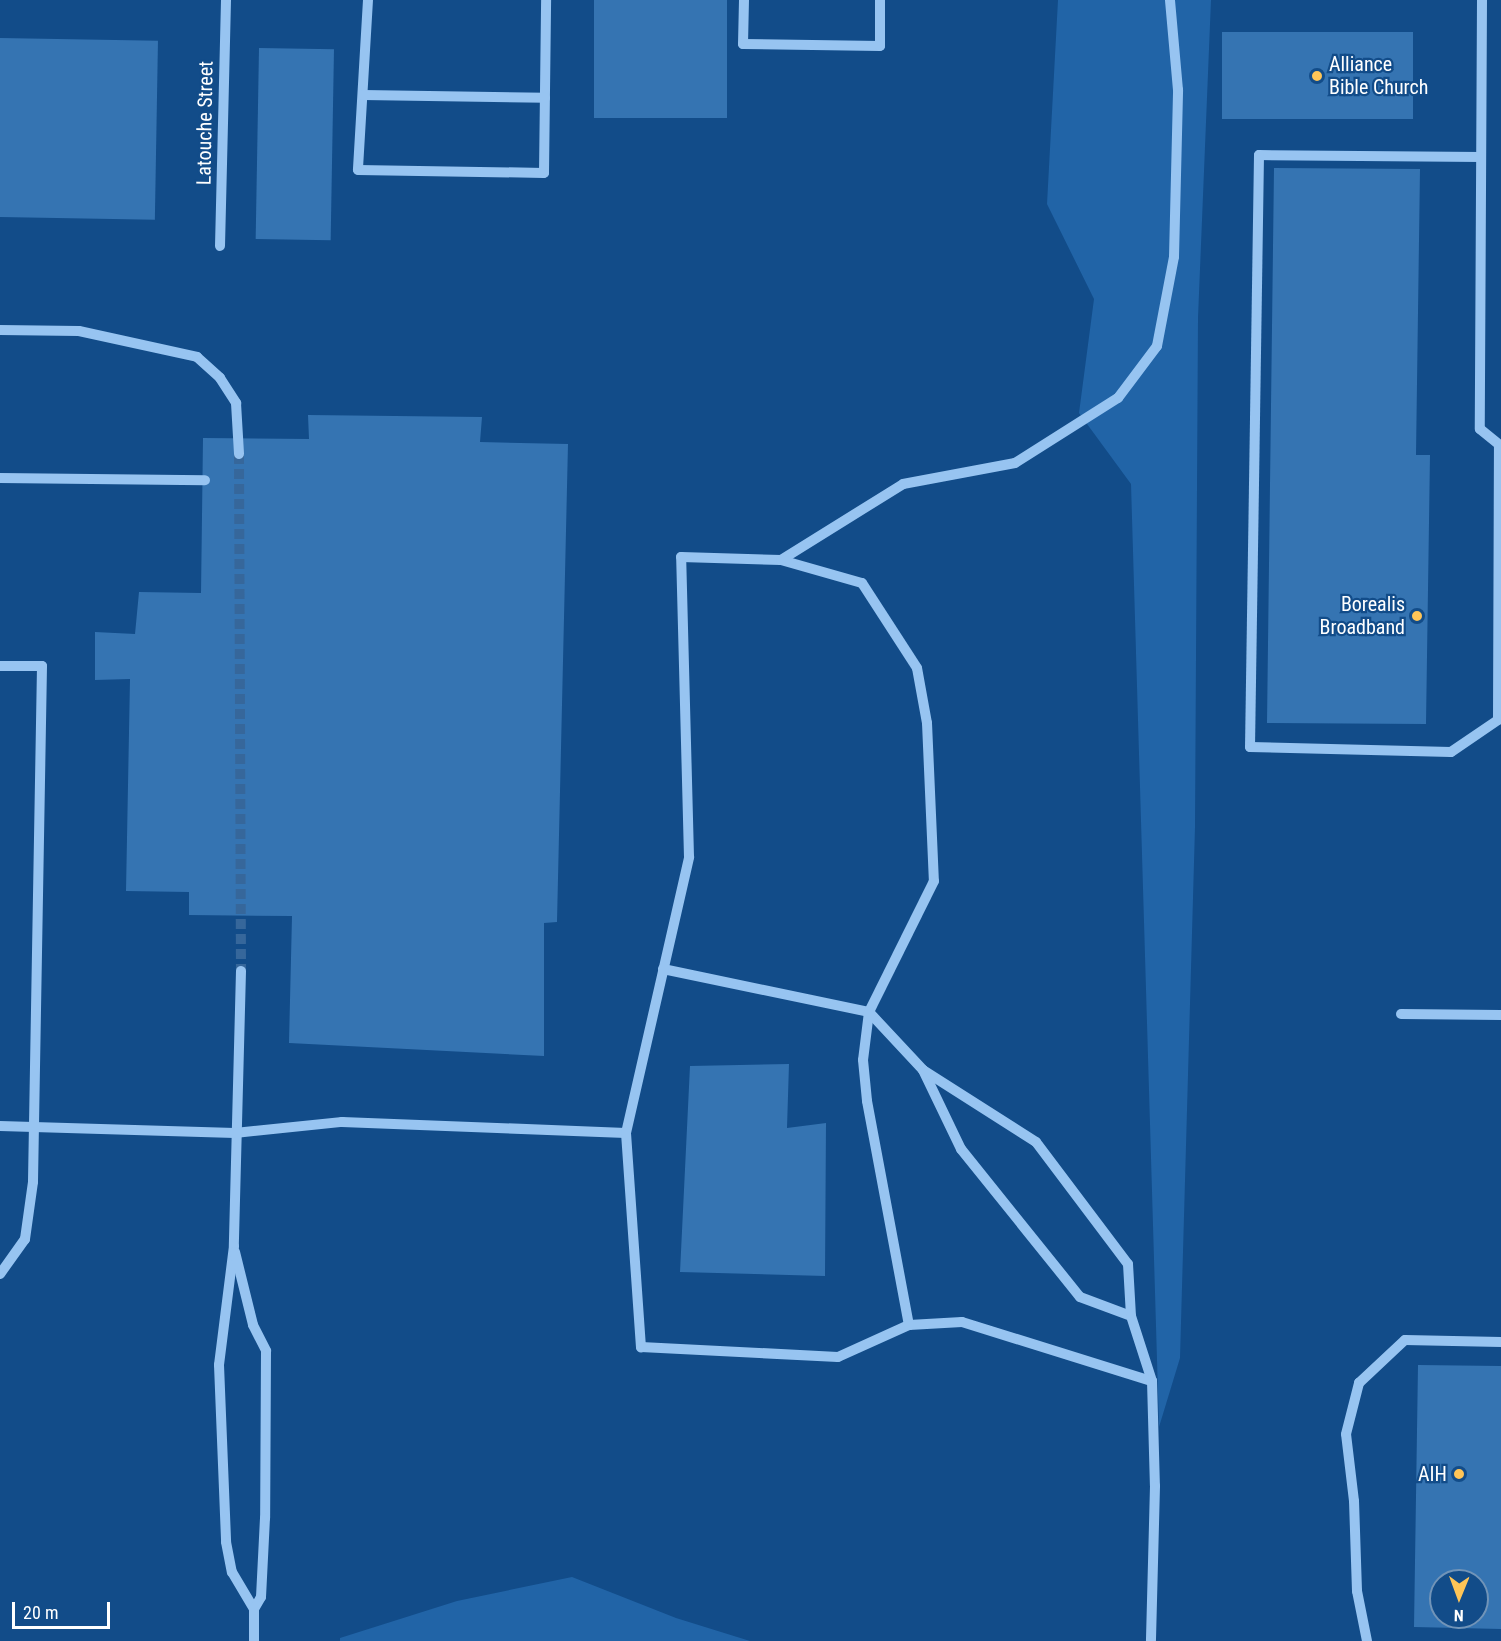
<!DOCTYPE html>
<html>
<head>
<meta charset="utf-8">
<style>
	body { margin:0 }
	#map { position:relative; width:1501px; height:1641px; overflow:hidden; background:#124c89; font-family:"Roboto Condensed",sans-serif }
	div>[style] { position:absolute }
	.green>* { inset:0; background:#2164a7 }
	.building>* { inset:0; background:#3574b2; transform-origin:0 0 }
	.minor-tunnel>* { height:10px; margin-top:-5px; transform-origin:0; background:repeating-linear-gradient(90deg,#36679b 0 10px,transparent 0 15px) }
	.minor>* { height:10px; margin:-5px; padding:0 5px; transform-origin:5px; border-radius:5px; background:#97c4f1 }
	.dots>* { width:16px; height:16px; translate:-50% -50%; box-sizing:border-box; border:3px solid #124c89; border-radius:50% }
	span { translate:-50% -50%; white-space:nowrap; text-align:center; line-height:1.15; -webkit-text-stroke:4.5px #124c89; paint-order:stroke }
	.poi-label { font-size:20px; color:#fff }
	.left { translate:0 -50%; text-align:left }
	.right { translate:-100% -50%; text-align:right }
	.street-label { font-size:20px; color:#fff }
	.north { position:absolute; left:1429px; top:1569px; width:60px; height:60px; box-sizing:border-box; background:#124c89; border:2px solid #7194b8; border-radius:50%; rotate:181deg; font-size:16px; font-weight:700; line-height:24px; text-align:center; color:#fff }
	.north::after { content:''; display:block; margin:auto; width:21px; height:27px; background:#ffc557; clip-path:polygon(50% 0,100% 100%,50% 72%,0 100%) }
	.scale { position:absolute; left:12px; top:1602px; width:98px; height:27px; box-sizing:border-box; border:3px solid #fff; border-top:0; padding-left:8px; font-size:18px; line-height:21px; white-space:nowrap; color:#fff; -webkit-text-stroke:4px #124c89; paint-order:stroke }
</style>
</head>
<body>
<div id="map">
	<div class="green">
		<div style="clip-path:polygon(1058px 0,1211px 0,1198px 318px,1195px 827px,1180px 1358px,1159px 1427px,1131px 484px,1079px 413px,1094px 299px,1047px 204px)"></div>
		<div style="clip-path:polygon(572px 1577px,676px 1618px,750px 1641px,340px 1641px,340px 1638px,457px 1601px)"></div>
	</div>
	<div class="building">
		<div style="left:594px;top:0;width:133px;height:118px"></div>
		<div style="left:1222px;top:32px;width:191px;height:87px"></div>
		<div style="left:0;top:38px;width:158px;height:179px;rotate:1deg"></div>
		<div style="left:259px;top:48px;width:75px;height:191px;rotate:1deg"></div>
		<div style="clip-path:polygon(1274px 168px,1420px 169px,1416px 455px,1430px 455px,1426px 724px,1267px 723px)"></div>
		<div style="clip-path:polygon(308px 415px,482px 417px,480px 442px,568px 444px,557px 922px,544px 923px,544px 1056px,289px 1043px,292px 916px,189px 915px,189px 892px,126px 891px,130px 679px,95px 680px,95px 632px,135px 634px,139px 592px,201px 593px,203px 438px,309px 439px)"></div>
		<div style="clip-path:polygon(789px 1064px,787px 1128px,826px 1123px,825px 1276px,680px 1272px,690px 1066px)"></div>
		<div style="clip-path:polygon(evenodd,1418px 1365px,1501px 1366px,1501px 1629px,1414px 1627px,1418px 1365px,1441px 1581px,1477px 1581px,1477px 1617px,1441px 1617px,1441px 1581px)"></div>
	</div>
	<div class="minor-tunnel">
		<div style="left:239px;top:454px;width:517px;rotate:89.78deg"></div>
	</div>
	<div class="minor">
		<div style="left:368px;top:0;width:170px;rotate:93.4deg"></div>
		<div style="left:358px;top:170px;width:186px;rotate:0.9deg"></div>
		<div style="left:544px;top:173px;width:173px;rotate:-89.3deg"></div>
		<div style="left:744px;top:0;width:44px;rotate:91.3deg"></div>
		<div style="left:743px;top:44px;width:137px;rotate:0.8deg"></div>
		<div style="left:880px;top:46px;width:46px;rotate:-90deg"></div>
		<div style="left:1482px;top:0;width:429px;rotate:90.3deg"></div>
		<div style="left:1480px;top:429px;width:27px;rotate:39deg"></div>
		<div style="left:363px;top:95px;width:182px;rotate:0.9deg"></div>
		<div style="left:1481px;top:157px;width:222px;rotate:-179.5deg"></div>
		<div style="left:1259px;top:155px;width:592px;rotate:90.87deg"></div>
		<div style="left:1250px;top:747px;width:201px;rotate:1.4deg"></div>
		<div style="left:1451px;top:752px;width:57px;rotate:-34.2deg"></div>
		<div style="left:1498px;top:720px;width:274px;rotate:-89.8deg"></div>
		<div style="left:220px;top:246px;width:246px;rotate:-88.6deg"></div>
		<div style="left:0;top:330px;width:79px;rotate:0.7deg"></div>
		<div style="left:79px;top:331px;width:121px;rotate:12.4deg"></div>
		<div style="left:197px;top:357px;width:31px;rotate:42deg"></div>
		<div style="left:220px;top:378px;width:30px;rotate:57deg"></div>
		<div style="left:236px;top:403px;width:51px;rotate:86.6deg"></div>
		<div style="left:0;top:478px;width:205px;rotate:0.6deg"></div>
		<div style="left:781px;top:560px;width:144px;rotate:-31.9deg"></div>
		<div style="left:903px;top:484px;width:114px;rotate:-10.6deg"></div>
		<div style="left:1015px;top:463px;width:122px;rotate:-32.3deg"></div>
		<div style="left:1118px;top:398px;width:65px;rotate:-53.1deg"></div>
		<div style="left:1157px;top:346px;width:91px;rotate:-79.2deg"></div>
		<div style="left:1174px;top:257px;width:167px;rotate:-88.6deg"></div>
		<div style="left:1178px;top:90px;width:90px;rotate:-95.1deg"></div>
		<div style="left:0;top:666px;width:42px"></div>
		<div style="left:42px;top:666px;width:516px;rotate:91deg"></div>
		<div style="left:33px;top:1182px;width:58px;rotate:98deg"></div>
		<div style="left:25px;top:1239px;width:43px;rotate:125.5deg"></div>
		<div style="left:663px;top:969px;width:210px;rotate:11.8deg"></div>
		<div style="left:869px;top:1012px;width:48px;rotate:97.1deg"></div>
		<div style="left:863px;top:1060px;width:41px;rotate:84.4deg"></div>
		<div style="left:867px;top:1101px;width:228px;rotate:79.4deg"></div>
		<div style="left:241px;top:971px;width:275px;rotate:91.5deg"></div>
		<div style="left:234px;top:1246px;width:120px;rotate:97.2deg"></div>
		<div style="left:219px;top:1365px;width:177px;rotate:87.7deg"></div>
		<div style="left:226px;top:1542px;width:31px;rotate:79deg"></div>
		<div style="left:232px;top:1572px;width:43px;rotate:59.3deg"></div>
		<div style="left:254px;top:1609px;width:32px;rotate:90deg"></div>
		<div style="left:1401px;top:1014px;width:100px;rotate:0.6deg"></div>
		<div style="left:923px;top:1070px;width:88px;rotate:64.3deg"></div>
		<div style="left:961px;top:1149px;width:190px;rotate:51.2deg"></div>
		<div style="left:1080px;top:1297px;width:54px;rotate:20.4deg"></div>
		<div style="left:0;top:1126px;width:235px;rotate:1.7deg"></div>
		<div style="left:235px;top:1133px;width:108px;rotate:-5.9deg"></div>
		<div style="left:342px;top:1122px;width:284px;rotate:2.2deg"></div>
		<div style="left:626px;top:1133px;width:283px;rotate:-77.1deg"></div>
		<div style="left:689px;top:857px;width:300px;rotate:-91.5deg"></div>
		<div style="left:681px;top:557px;width:100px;rotate:1.7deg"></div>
		<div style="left:781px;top:560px;width:84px;rotate:15.9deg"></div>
		<div style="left:862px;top:583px;width:101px;rotate:57.1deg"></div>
		<div style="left:917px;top:668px;width:56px;rotate:79.7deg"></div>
		<div style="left:927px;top:723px;width:158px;rotate:87.5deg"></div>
		<div style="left:934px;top:881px;width:146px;rotate:116.4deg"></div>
		<div style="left:869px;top:1012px;width:79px;rotate:47deg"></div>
		<div style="left:923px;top:1070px;width:134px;rotate:32.5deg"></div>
		<div style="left:1036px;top:1142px;width:153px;rotate:53deg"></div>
		<div style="left:1128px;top:1264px;width:52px;rotate:86.7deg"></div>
		<div style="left:1131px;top:1316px;width:68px;rotate:72.1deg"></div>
		<div style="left:1152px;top:1381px;width:105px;rotate:88.4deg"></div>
		<div style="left:1155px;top:1486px;width:155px;rotate:91.5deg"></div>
		<div style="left:626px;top:1133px;width:215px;rotate:86deg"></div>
		<div style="left:641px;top:1347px;width:197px;rotate:2.9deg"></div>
		<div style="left:838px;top:1357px;width:78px;rotate:-24.3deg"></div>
		<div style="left:909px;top:1325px;width:53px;rotate:-3.2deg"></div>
		<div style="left:962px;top:1322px;width:199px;rotate:17.3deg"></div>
		<div style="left:235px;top:1252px;width:75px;rotate:76.1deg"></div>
		<div style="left:253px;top:1325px;width:29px;rotate:63deg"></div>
		<div style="left:266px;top:1351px;width:167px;rotate:90.3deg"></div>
		<div style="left:265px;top:1518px;width:79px;rotate:92.9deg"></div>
		<div style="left:261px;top:1597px;width:14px;rotate:120deg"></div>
		<div style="left:1367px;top:1641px;width:51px;rotate:-101.3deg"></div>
		<div style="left:1357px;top:1591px;width:90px;rotate:-91.9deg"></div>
		<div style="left:1354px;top:1501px;width:67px;rotate:-96.8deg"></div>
		<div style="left:1346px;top:1434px;width:53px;rotate:-75.7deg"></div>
		<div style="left:1359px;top:1383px;width:63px;rotate:-43.1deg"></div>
		<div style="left:1405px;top:1340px;width:96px;rotate:1.2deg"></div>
	</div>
	<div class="dots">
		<div style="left:1317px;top:76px;background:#ffc557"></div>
		<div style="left:1417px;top:616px;background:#ffc557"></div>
		<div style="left:1459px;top:1474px;background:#ffc557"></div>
	</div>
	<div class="poi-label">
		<span class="left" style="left:1329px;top:76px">Alliance<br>Bible Church</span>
		<span class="right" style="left:1405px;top:616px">Borealis<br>Broadband</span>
		<span class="right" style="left:1447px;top:1474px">AIH</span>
	</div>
	<div class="street-label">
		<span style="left:205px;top:123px;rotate:-89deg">Latouche Street</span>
	</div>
	<div class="north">N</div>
	<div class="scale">20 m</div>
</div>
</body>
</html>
